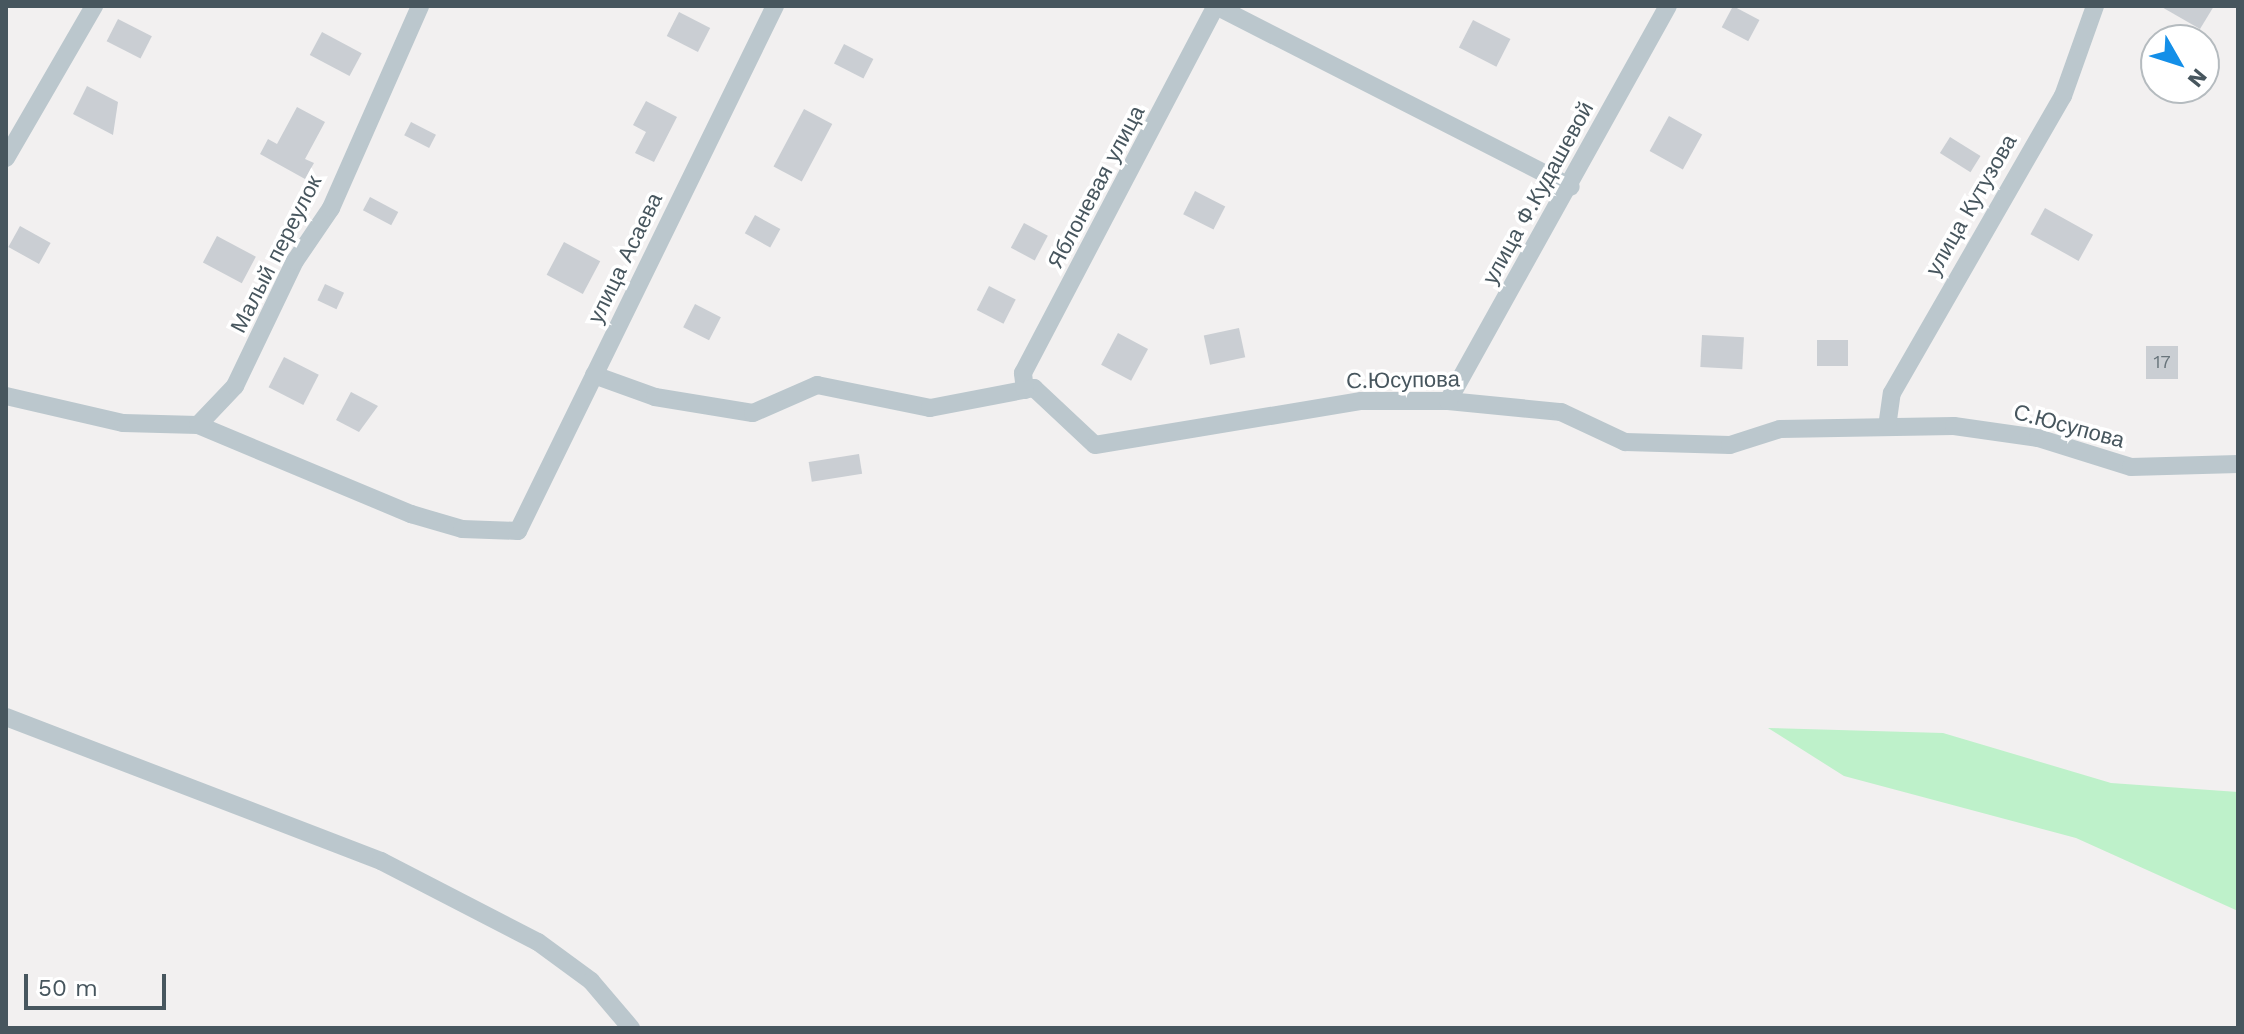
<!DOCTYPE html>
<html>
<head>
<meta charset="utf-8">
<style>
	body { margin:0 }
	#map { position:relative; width:2244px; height:1034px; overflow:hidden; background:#f2f0f0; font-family:"Work Sans",sans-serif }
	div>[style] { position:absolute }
	.green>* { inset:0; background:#bef1ca }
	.building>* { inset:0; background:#caced3; transform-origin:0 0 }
	.street>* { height:18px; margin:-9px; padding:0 9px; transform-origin:9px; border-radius:9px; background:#bbc7cd }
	span { translate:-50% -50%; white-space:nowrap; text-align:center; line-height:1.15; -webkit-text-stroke:7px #fff; paint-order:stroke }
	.number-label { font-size:18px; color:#68747b }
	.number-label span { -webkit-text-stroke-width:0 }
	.street-label { font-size:22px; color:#47565e }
	.frame { position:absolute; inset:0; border:8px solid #47565e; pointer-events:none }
	.north { position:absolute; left:2140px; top:24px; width:80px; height:80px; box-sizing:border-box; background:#fff; border:2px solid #b5bbbf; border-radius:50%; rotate:129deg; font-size:22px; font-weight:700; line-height:32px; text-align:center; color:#47565e }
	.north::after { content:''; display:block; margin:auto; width:28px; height:36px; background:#148fe8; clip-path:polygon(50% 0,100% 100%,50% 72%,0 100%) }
	.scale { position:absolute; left:24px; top:974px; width:142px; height:36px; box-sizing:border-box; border:4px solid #47565e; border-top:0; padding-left:10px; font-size:24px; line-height:28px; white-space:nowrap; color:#47565e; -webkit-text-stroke:6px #fff; paint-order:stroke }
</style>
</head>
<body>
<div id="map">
	<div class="green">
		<div style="clip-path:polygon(1768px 728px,1943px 733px,2111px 783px,2238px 792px,2238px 911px,2076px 838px,1844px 776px)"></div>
	</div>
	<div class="building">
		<div style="left:1733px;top:6px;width:30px;height:24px;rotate:28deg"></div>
		<div style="clip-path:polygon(2160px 6px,2214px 6px,2200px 29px)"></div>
		<div style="left:679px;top:12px;width:35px;height:27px;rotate:27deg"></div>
		<div style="left:118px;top:19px;width:38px;height:25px;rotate:27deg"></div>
		<div style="left:1473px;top:20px;width:42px;height:31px;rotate:27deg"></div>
		<div style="left:322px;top:32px;width:45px;height:26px;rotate:28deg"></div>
		<div style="left:844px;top:44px;width:33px;height:22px;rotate:27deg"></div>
		<div style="clip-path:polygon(87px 86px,118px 102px,113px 135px,73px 114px)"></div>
		<div style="clip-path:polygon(646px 101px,677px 117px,654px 162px,635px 153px,646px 132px,633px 125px)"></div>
		<div style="clip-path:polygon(297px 107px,325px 122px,305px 159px,314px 163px,305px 179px,260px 154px,268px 139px,277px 144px)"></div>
		<div style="left:804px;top:109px;width:32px;height:65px;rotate:28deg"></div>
		<div style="left:1669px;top:116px;width:38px;height:40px;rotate:29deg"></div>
		<div style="left:411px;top:122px;width:28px;height:15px;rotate:27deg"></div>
		<div style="left:1950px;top:137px;width:36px;height:19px;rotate:32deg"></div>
		<div style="left:1195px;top:191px;width:34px;height:26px;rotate:27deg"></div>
		<div style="left:370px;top:197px;width:32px;height:15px;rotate:28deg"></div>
		<div style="left:2045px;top:208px;width:55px;height:30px;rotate:29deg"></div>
		<div style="left:755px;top:215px;width:29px;height:21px;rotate:29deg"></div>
		<div style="left:1024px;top:223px;width:27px;height:28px;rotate:28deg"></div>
		<div style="left:20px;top:226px;width:35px;height:24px;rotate:29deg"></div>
		<div style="left:217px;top:236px;width:44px;height:30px;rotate:28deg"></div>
		<div style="left:564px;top:242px;width:41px;height:37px;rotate:28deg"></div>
		<div style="left:325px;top:284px;width:21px;height:18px;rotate:25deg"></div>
		<div style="left:989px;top:286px;width:30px;height:27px;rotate:27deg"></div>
		<div style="left:695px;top:304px;width:29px;height:26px;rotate:27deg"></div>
		<div style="left:1239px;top:328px;width:30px;height:36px;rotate:78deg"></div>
		<div style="left:1118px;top:333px;width:34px;height:36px;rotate:28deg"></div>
		<div style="left:1702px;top:335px;width:42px;height:32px;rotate:3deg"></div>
		<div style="left:1817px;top:340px;width:31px;height:26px"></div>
		<div style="left:2146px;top:346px;width:32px;height:33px"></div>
		<div style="left:284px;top:357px;width:39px;height:34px;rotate:27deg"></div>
		<div style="clip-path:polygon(351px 392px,378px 406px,359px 432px,336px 420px)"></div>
		<div style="left:859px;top:454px;width:20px;height:51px;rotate:81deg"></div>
	</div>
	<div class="street">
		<div style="left:1216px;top:6px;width:398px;rotate:27deg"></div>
		<div style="left:6px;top:158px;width:176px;rotate:-59.9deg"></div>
		<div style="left:594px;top:375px;width:65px;rotate:19.8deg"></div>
		<div style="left:655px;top:397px;width:99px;rotate:9.3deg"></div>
		<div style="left:753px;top:413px;width:70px;rotate:-23.6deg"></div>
		<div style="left:817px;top:385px;width:115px;rotate:11.5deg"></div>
		<div style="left:930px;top:408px;width:106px;rotate:-10.9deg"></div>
		<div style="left:1034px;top:388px;width:83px;rotate:43.1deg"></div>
		<div style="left:1095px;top:445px;width:270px;rotate:-9.4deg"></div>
		<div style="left:1361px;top:401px;width:87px"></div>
		<div style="left:1448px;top:401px;width:114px;rotate:5.6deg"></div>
		<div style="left:1561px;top:412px;width:71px;rotate:25.1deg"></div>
		<div style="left:1625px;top:442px;width:105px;rotate:1.6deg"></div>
		<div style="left:1730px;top:445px;width:52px;rotate:-17.7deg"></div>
		<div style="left:1780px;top:429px;width:174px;rotate:-1deg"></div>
		<div style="left:1954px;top:426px;width:85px;rotate:8.1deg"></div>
		<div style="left:2038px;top:438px;width:97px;rotate:17.3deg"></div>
		<div style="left:2131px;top:467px;width:107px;rotate:-1.6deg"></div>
		<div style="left:1025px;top:390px;width:17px;rotate:-97deg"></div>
		<div style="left:1023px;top:373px;width:415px;rotate:-62.3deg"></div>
		<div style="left:6px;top:396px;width:120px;rotate:13deg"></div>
		<div style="left:123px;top:423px;width:75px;rotate:1.5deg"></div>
		<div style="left:198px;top:425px;width:231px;rotate:22.7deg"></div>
		<div style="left:411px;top:514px;width:53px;rotate:16.4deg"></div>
		<div style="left:462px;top:529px;width:56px;rotate:2deg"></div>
		<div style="left:518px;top:531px;width:585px;rotate:-63.92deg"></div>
		<div style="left:1448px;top:401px;width:452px;rotate:-60.9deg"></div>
		<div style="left:198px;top:425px;width:54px;rotate:-46.5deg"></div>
		<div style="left:235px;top:386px;width:139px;rotate:-64.4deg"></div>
		<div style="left:295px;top:261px;width:64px;rotate:-55.8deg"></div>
		<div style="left:331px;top:208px;width:221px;rotate:-66.2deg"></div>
		<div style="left:1887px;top:427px;width:34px;rotate:-82deg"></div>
		<div style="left:1892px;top:393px;width:343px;rotate:-60.1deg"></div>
		<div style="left:2063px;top:96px;width:96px;rotate:-70.4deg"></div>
		<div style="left:6px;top:717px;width:402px;rotate:21deg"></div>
		<div style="left:381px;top:861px;width:177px;rotate:27.3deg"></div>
		<div style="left:538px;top:942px;width:66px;rotate:36.3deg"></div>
		<div style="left:591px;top:981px;width:62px;rotate:49.6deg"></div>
	</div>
	<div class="number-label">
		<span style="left:2162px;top:362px">17</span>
	</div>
	<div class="street-label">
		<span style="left:1096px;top:187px;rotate:-62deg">Яблоневая улица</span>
		<span style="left:1538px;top:193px;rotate:-61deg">улица Ф.Кудашевой</span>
		<span style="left:1971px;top:205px;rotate:-60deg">улица Кутузова</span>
		<span style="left:276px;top:254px;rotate:-63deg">Малый переулок</span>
		<span style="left:625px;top:258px;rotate:-64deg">улица Асаева</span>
		<span style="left:1403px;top:380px;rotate:-1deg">С.Юсупова</span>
		<span style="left:2069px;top:426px;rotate:15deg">С.Юсупова</span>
	</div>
	<div class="frame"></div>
	<div class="north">N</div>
	<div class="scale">50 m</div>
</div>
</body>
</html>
